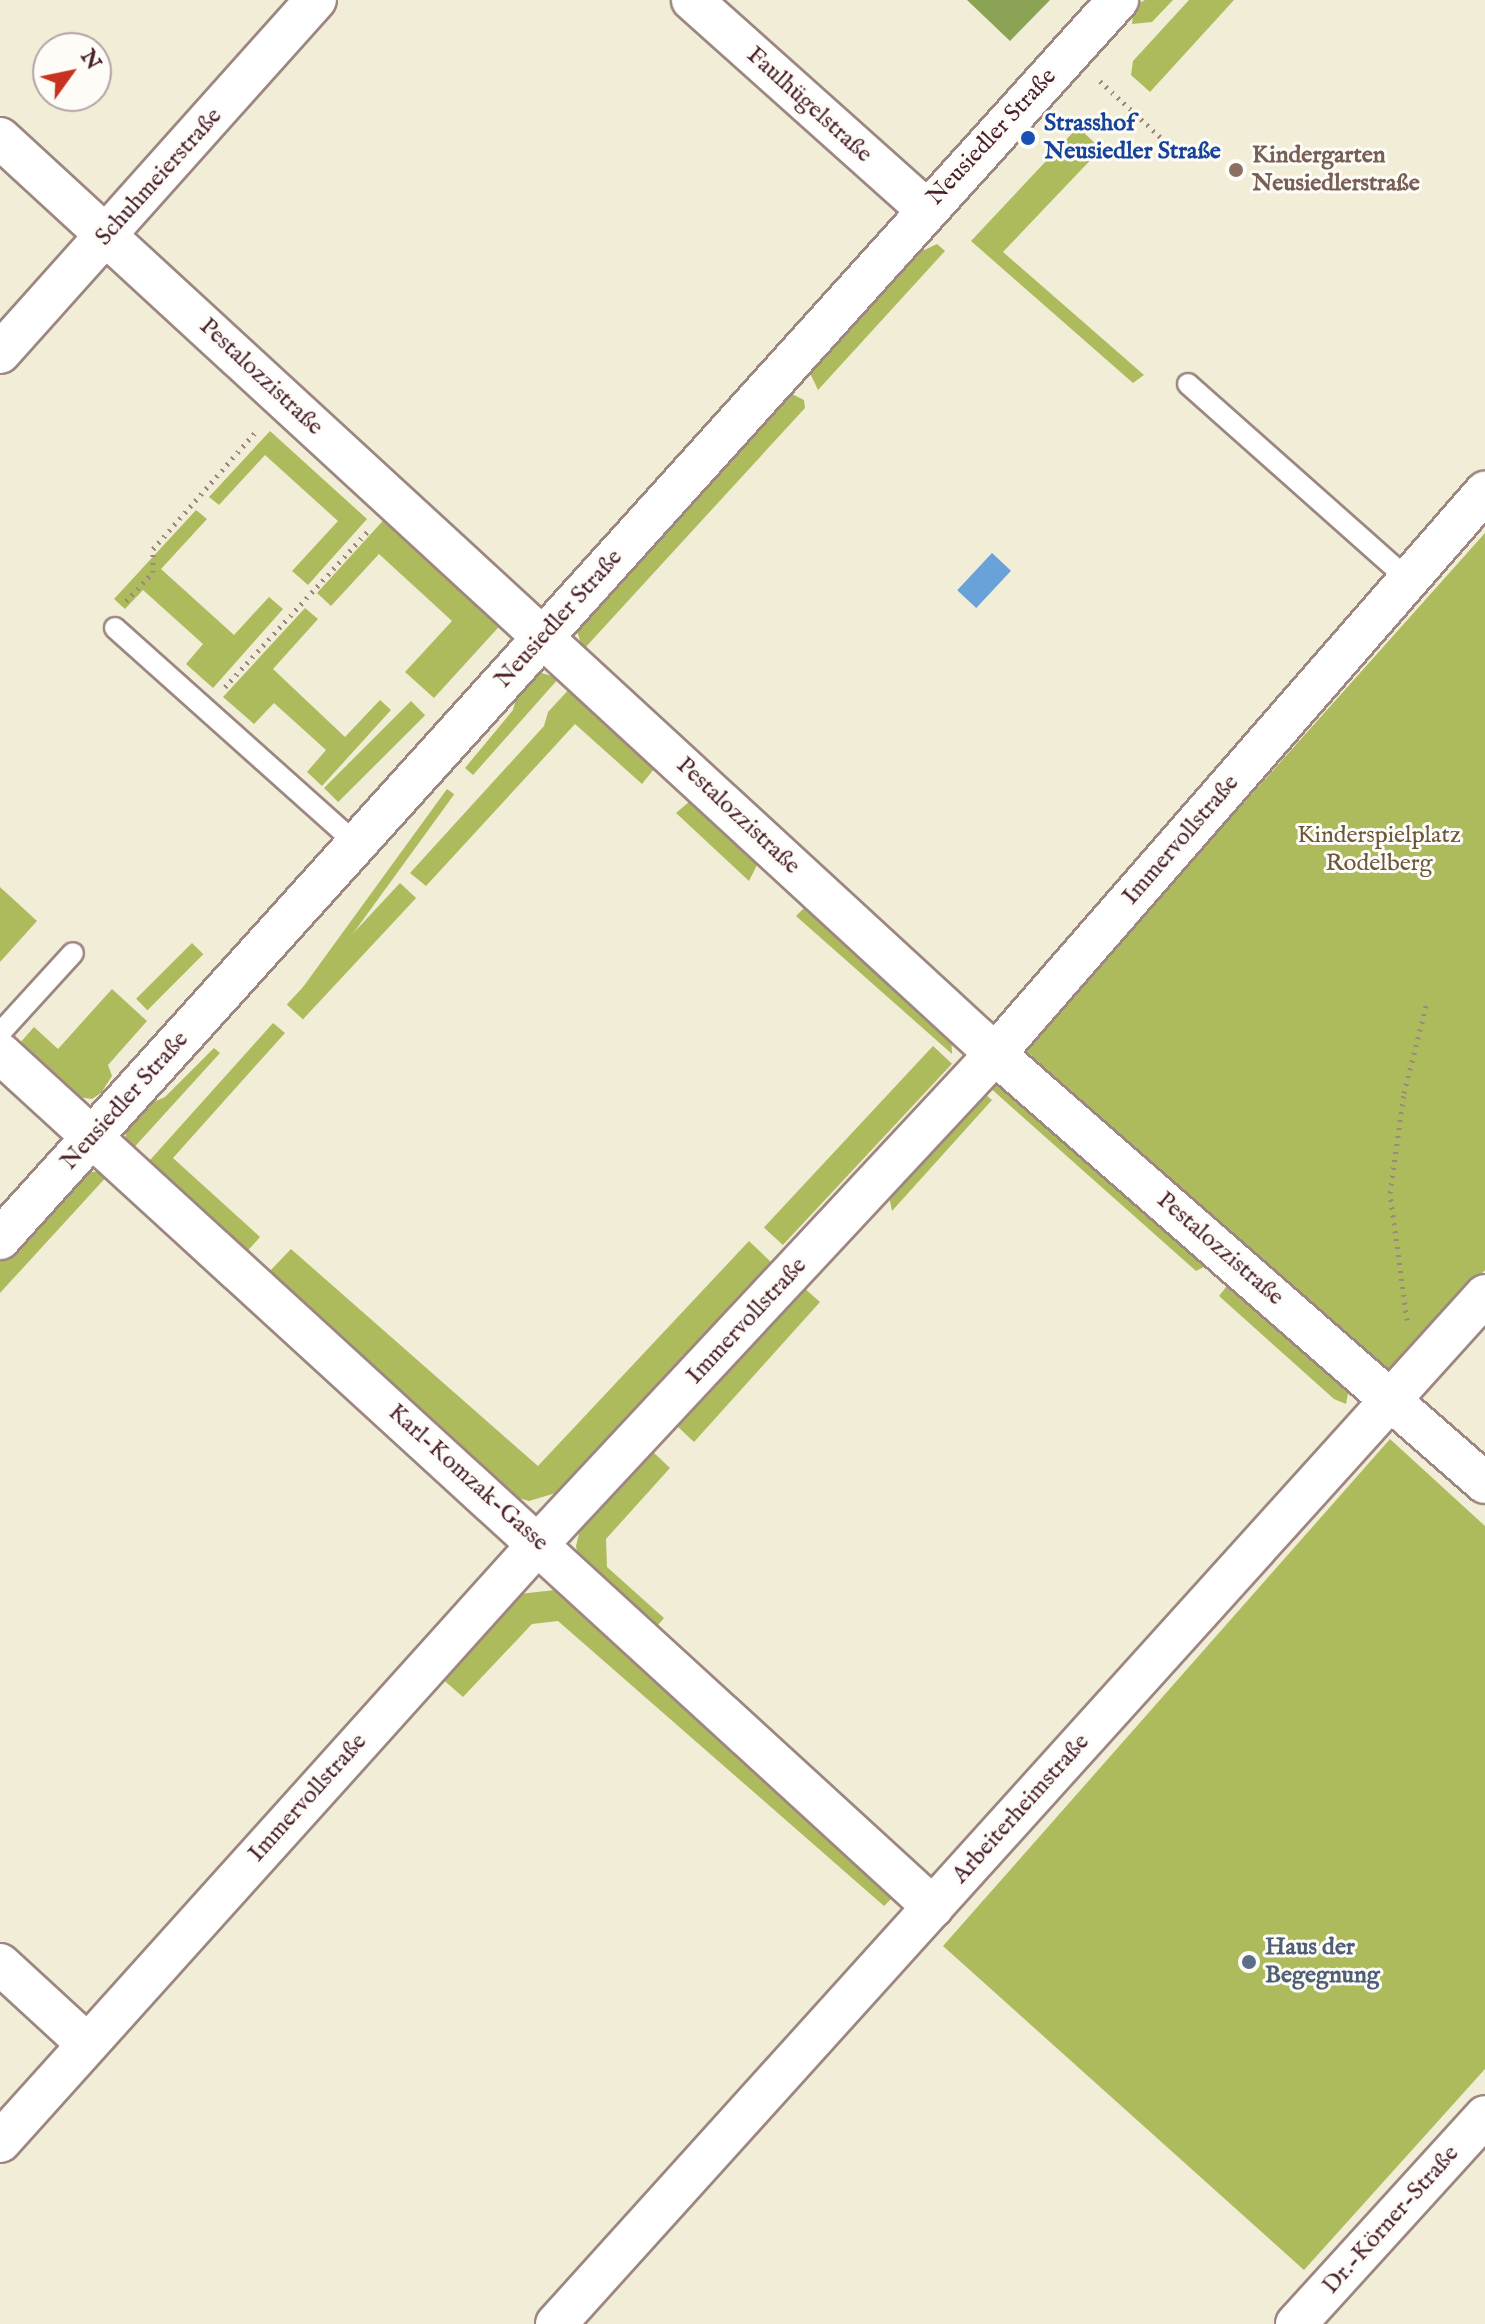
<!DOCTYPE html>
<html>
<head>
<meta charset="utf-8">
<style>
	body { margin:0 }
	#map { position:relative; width:1485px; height:2324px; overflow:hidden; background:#f2edd7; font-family:"IM FELL English",serif }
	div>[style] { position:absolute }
	.green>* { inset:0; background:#aebb5d; transform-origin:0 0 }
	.forest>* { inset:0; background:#8aa354 }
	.water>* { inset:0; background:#69a2d8; transform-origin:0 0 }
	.path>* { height:5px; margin-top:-2.5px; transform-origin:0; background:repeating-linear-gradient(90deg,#9e8681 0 2px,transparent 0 8px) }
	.roads { filter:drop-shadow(2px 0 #9e8681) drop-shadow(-2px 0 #9e8681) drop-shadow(0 2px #9e8681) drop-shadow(0 -2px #9e8681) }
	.service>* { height:20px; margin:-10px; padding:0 10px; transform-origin:10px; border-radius:10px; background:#fff }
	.minor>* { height:40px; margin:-20px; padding:0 20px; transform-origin:20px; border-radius:20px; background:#fff }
	.dots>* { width:22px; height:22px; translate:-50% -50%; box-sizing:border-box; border:4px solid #fdfcf7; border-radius:50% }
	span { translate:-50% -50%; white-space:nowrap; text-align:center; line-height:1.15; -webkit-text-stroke:6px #fdfcf7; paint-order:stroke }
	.street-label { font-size:24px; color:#4a1f2b }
	.transit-label { font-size:24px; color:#164399; font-weight:700 }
	.left { translate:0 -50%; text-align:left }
	.education-label { font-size:24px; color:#785e54; font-weight:700 }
	.park-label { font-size:24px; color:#6d563c }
	.service-label { font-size:24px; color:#4e5e75; font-weight:700 }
	.north { position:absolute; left:32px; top:32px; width:80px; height:80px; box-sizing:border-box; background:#fdfcf7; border:2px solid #b5a4a5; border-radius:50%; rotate:57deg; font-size:22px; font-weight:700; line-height:32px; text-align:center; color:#4a1f2b }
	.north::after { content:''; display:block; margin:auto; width:28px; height:36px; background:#c8321e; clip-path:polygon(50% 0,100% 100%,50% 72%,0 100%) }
</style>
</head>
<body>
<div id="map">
	<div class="green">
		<div style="clip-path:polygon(1145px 0,1173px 0,1152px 22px,1132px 24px,1134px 6px)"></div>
		<div style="clip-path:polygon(1189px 0,1234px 0,1150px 92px,1131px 75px,1133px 61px)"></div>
		<div style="clip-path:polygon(1078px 127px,1101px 149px,1003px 252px,1144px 375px,1133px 383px,971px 241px)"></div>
		<div style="clip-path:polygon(937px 244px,945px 251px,818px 390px,809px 371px,905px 259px)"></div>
		<div style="clip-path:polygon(790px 393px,804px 400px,805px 408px,583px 650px,577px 631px,581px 619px)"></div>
		<div style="clip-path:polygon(270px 431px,367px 519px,308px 585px,292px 571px,338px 521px,265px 455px,219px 505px,209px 497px)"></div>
		<div style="clip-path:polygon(196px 510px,207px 519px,161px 569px,234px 635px,269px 597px,283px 609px,213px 688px,186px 664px,203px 644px,143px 590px,125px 609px,114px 599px)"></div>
		<div style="clip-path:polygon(390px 513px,506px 619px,434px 698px,405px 672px,452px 621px,379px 554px,331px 606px,317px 593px)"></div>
		<div style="clip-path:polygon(1485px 533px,1485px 1270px,1393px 1380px,1024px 1049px)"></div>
		<div style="clip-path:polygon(305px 608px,318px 619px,273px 669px,345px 737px,380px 700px,391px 710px,322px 786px,307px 772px,326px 750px,274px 703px,254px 724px,223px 697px)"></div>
		<div style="clip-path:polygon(538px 672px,559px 678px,473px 775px,465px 768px,513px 710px,518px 691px)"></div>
		<div style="clip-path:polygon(572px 686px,658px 764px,642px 784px,575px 724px,426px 886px,410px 873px,544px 726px,548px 712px)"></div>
		<div style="left:411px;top:701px;width:20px;height:123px;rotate:45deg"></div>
		<div style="left:447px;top:789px;width:9px;height:264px;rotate:36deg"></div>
		<div style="clip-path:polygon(690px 801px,702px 805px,752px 853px,757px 865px,749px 881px,676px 813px)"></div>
		<div style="left:400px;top:883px;width:22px;height:166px;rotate:43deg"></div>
		<div style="clip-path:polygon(0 887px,37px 921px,0 962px)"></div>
		<div style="clip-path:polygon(803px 909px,825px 913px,951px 1032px,952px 1054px,796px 916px)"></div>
		<div style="left:192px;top:943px;width:16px;height:79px;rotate:45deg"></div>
		<div style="clip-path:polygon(112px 989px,147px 1021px,108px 1065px,112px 1076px,101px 1093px,92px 1099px,71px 1096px,23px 1054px,20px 1043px,34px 1027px,58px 1049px)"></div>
		<div style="clip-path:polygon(273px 1023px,285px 1033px,173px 1158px,260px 1237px,241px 1258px,142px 1169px)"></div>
		<div style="left:933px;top:1046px;width:26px;height:248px;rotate:43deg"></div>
		<div style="clip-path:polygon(214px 1048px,220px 1053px,129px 1153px,125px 1143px,127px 1122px,138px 1109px,165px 1097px)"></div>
		<div style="clip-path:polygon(998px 1083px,1208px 1265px,1196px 1271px,988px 1086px)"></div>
		<div style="clip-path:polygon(978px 1088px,992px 1100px,892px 1211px,888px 1191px)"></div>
		<div style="clip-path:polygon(105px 1171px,109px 1174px,0 1293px,0 1260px,79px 1173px)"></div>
		<div style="clip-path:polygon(749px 1241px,772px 1263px,566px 1490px,529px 1501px,508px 1495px,268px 1273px,291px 1249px,538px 1466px)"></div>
		<div style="clip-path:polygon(1234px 1277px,1349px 1388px,1346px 1404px,1334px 1399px,1219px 1296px)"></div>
		<div style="clip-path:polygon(795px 1280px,820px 1302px,694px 1442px,676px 1425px)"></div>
		<div style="clip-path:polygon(1390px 1439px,1485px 1526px,1485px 2069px,1304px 2270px,943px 1946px)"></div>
		<div style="clip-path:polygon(652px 1451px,670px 1468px,606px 1539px,607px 1567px,664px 1618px,652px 1632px,579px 1561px,576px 1546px,583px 1517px,639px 1453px)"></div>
		<div style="clip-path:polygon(564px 1589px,883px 1885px,891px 1899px,884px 1906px,558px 1621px,532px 1624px,463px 1697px,439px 1676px,510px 1595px)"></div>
	</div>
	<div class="forest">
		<div style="clip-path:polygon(967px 0,1050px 0,1010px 41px)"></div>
	</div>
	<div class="water">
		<div style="left:992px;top:553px;width:26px;height:51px;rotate:43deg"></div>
	</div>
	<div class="path">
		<div style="left:1100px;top:81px;width:115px;rotate:42.9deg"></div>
		<div style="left:126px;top:601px;width:40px;rotate:-47deg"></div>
		<div style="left:153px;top:572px;width:23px;rotate:-90deg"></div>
		<div style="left:153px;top:549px;width:159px;rotate:-48.8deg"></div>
		<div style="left:225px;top:687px;width:214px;rotate:-47.5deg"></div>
		<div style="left:1407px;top:1320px;width:128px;rotate:-97.6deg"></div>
		<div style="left:1390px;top:1193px;width:101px;rotate:-82deg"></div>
		<div style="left:1404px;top:1093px;width:94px;rotate:-75.8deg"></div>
	</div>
	<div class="roads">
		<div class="service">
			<div style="left:1188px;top:384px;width:295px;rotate:41.6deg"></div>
			<div style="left:115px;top:628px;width:324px;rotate:41.8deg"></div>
			<div style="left:0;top:1033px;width:108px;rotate:-47.6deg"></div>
		</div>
		<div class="minor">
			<div style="left:692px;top:0;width:314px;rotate:41.8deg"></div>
			<div style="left:0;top:138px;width:1352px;rotate:42.63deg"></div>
			<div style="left:995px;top:1054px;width:651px;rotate:41.2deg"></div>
			<div style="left:0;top:353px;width:474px;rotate:-48.2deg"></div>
			<div style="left:0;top:1053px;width:1265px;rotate:42.47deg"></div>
			<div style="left:0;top:1239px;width:1669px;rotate:-47.94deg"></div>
			<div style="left:0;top:1964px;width:117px;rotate:42.6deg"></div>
			<div style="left:0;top:2142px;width:806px;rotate:-48.02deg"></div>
			<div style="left:539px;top:1543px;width:669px;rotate:-47deg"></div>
			<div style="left:995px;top:1054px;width:746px;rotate:-48.92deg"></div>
			<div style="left:556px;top:2324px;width:1386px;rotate:-47.92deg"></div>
			<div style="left:1296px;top:2324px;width:281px;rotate:-47.7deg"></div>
		</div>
	</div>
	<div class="dots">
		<div style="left:1028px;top:138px;background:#1a4fb4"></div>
		<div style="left:1236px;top:170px;background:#8d6e63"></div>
		<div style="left:1249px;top:1962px;background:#5c6f8a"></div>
	</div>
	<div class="street-label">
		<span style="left:809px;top:105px;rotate:42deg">Faulhügelstraße</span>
		<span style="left:992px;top:137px;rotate:-47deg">Neusiedler Straße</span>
		<span style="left:159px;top:177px;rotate:-48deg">Schuhmeierstraße</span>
		<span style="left:261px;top:377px;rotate:43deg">Pestalozzistraße</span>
		<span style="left:559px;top:619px;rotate:-48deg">Neusiedler Straße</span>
		<span style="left:738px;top:816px;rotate:43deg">Pestalozzistraße</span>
		<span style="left:1181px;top:840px;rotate:-49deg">Immervollstraße</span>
		<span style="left:125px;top:1101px;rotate:-48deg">Neusiedler Straße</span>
		<span style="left:1220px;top:1249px;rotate:41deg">Pestalozzistraße</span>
		<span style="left:747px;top:1321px;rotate:-47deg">Immervollstraße</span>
		<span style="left:468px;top:1478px;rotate:42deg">Karl-Komzak-Gasse</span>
		<span style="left:308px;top:1798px;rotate:-48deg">Immervollstraße</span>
		<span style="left:1021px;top:1809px;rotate:-48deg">Arbeiterheimstraße</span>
		<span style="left:1391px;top:2220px;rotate:-48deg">Dr.-Körner-Straße</span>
	</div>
	<div class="transit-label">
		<span class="left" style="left:1044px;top:138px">Strasshof<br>Neusiedler Straße</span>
	</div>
	<div class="education-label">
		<span class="left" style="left:1252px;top:170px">Kindergarten<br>Neusiedlerstraße</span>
	</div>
	<div class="park-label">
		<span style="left:1379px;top:850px">Kinderspielplatz<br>Rodelberg</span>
	</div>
	<div class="service-label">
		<span class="left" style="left:1265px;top:1962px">Haus der<br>Begegnung</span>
	</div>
	<div class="north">N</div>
</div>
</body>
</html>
